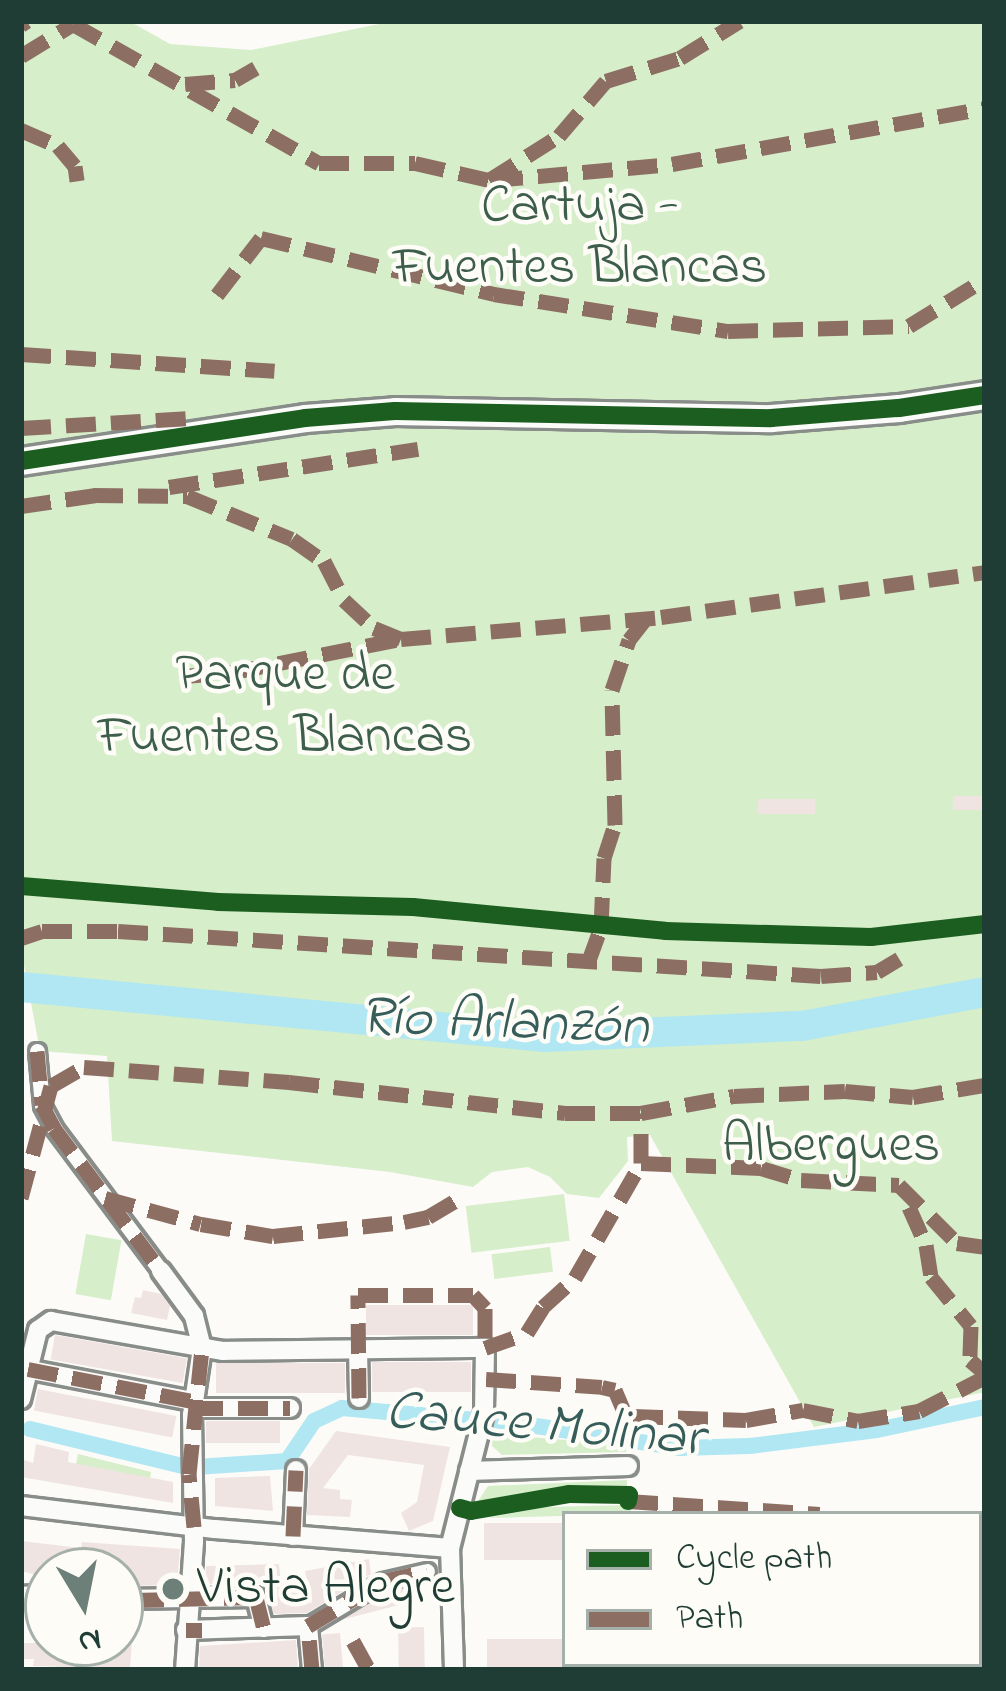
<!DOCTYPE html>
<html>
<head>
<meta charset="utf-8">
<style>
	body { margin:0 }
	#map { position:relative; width:1006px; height:1691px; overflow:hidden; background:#fcfbf8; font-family:"Indie Flower",sans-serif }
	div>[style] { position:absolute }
	.green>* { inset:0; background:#d6eec9; transform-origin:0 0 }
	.canal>* { height:16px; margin:-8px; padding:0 8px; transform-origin:8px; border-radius:8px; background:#b0e7f2 }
	.river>* { height:30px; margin:-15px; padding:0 15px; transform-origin:15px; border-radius:15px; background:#b0e7f2 }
	.building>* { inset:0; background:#f0e4e2; transform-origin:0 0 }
	.roads { filter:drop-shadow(3px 0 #888d8a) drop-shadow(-3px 0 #888d8a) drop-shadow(0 3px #888d8a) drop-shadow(0 -3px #888d8a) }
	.pedestrian>* { height:15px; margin:-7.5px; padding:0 7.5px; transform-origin:7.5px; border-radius:7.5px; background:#fbfbf9 }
	.minor>* { height:18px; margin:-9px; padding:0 9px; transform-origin:9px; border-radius:9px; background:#fbfbf9 }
	.secondary>* { height:27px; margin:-13.5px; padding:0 13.5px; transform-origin:13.5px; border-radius:13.5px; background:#fbfbf9 }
	.quiet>* { height:15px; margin-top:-7.5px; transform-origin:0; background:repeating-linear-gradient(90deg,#8d6e63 0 30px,transparent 0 45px) }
	.cycleway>* { height:18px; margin:-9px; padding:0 9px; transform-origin:9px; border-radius:9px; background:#1b5e20 }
	.dots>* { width:33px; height:33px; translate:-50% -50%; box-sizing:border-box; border:6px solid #fdfcf7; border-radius:50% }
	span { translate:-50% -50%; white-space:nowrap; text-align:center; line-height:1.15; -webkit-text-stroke:9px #fdfcf7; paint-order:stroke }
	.park-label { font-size:54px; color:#3d5e4a }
	.poi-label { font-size:54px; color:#1f3d34 }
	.left { translate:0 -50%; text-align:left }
	.water-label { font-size:57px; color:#365d5a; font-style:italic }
	.frame { position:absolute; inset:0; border:24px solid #1f3d34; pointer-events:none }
	.legend { position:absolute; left:562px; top:1511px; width:420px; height:156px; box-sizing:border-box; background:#fdfcf7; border:3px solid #a4b0a9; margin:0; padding:15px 21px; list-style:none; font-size:36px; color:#1f3d34 }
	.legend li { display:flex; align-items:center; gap:24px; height:60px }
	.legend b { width:60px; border:3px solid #a4b0a9 }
	.north { position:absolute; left:24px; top:1547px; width:120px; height:120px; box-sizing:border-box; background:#fdfcf7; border:3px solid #a4b0a9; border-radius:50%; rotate:170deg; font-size:33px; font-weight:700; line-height:48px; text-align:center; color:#1f3d34 }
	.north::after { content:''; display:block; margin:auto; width:42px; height:54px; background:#6c8079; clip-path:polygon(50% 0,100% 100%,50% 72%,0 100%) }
</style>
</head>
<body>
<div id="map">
	<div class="green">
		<div style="clip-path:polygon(21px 21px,129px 21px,170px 44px,251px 50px,394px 21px,985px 21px,985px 1392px,814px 1427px,650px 1135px,627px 1137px,628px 1161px,599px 1198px,567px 1194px,550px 1177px,528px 1167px,492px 1172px,473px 1187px,390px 1172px,112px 1141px,107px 1056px,40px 1051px,21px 949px)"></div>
		<div style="left:564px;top:1194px;width:47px;height:99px;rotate:83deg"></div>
		<div style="left:86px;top:1234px;width:36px;height:61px;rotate:10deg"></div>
		<div style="left:550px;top:1247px;width:25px;height:59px;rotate:83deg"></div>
		<div style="clip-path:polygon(493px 1434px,627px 1445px,626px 1452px,502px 1455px,492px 1446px)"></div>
		<div style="clip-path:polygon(78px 1454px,151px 1472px,150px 1480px,76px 1464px)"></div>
		<div style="clip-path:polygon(627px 1480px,627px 1490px,551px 1491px,475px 1506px,488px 1486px)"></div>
		<div style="clip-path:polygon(631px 1505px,631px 1514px,488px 1518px,544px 1507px)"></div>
	</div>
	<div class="canal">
		<div style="left:30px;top:1429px;width:157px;rotate:13.6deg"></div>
		<div style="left:196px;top:1467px;width:91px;rotate:-3.8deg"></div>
		<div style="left:287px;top:1461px;width:48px;rotate:-56deg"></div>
		<div style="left:314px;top:1421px;width:31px;rotate:-25deg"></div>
		<div style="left:342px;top:1408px;width:182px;rotate:5.1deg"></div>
		<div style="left:523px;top:1424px;width:158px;rotate:8.7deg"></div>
		<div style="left:679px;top:1448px;width:71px;rotate:-1.6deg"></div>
		<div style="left:750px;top:1446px;width:128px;rotate:-7.2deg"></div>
		<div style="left:877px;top:1430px;width:110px;rotate:-12deg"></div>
	</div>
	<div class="river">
		<div style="left:21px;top:987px;width:526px;rotate:5.45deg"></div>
		<div style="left:545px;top:1037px;width:257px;rotate:-2.5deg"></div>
		<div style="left:802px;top:1026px;width:186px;rotate:-10.5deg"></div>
	</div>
	<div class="building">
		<div style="left:985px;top:796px;width:14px;height:32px;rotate:90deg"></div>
		<div style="left:758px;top:799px;width:57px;height:15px"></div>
		<div style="clip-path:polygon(143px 1290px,161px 1294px,170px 1306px,167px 1320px,131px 1313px,135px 1297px,141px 1298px)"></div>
		<div style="left:366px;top:1305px;width:107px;height:30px"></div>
		<div style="left:55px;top:1335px;width:134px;height:25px;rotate:10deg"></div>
		<div style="left:471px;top:1362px;width:30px;height:99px;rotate:90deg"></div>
		<div style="left:345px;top:1363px;width:30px;height:129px;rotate:90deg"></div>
		<div style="left:38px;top:1389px;width:141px;height:22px;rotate:11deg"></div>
		<div style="left:206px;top:1421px;width:74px;height:22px"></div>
		<div style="clip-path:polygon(336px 1431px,450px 1447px,433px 1521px,409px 1531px,401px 1513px,417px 1502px,424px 1465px,348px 1455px,323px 1488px,340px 1490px,340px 1499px,352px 1500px,350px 1517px,307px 1515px,309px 1469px)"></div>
		<div style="clip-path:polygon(36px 1444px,69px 1452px,68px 1462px,173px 1482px,173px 1503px,21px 1477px,21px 1459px,33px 1463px)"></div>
		<div style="clip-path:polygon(270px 1476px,273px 1511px,215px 1506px,215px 1478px)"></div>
		<div style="left:565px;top:1523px;width:37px;height:81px;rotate:90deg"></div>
		<div style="clip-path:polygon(21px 1541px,81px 1548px,82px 1542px,180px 1549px,177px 1585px,120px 1586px,120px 1571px,48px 1571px,48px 1578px,21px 1571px)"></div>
		<div style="clip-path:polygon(369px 1559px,371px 1574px,307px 1613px,274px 1614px,261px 1584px,205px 1584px,206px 1566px,279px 1564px,281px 1584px,307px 1581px,305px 1571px)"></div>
		<div style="clip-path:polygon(410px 1587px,414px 1601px,341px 1620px,388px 1592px)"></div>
		<div style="clip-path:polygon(120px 1612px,134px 1612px,130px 1669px,33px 1666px,34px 1659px,21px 1659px,21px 1643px,120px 1643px)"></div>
		<div style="left:424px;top:1627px;width:43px;height:26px;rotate:89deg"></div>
		<div style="left:340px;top:1633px;width:37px;height:18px;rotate:85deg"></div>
		<div style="left:565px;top:1639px;width:31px;height:78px;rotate:90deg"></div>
		<div style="clip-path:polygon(296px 1640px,298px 1669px,199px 1670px,200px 1646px)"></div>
	</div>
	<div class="roads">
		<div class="pedestrian">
			<div style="left:37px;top:1051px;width:54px;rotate:84.7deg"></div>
			<div style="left:42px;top:1105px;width:26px;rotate:62deg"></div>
			<div style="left:54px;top:1128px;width:179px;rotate:53.2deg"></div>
			<div style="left:308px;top:1626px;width:87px;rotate:-31deg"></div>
			<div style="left:383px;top:1581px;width:45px;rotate:-12.8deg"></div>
		</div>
		<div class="minor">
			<div style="left:161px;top:1271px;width:56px;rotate:53.7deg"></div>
			<div style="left:194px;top:1316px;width:33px;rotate:76deg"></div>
			<div style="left:202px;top:1348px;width:68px;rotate:98.5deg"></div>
			<div style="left:192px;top:1415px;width:127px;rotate:89.1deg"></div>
			<div style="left:194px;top:1542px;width:128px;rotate:94deg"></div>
			<div style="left:358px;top:1349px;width:49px;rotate:88.8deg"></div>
			<div style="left:21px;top:1368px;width:175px;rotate:10.9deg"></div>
			<div style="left:21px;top:1399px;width:71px;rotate:-76.2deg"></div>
			<div style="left:38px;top:1330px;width:16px;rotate:-35deg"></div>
			<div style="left:51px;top:1321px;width:175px;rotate:9.9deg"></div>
			<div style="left:223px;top:1351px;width:262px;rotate:-0.7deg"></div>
			<div style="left:485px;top:1348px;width:65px;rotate:90.9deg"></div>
			<div style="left:484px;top:1413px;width:139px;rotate:104.1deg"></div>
			<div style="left:450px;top:1548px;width:122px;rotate:88.1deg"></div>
			<div style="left:193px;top:1408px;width:97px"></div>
			<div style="left:469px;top:1471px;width:159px;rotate:-1.8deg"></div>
			<div style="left:21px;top:1506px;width:195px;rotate:6.8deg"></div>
			<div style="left:215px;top:1529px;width:236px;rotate:4.6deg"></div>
			<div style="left:293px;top:1536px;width:66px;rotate:-87.4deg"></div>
			<div style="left:21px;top:1596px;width:27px;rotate:-4deg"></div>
			<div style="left:120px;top:1599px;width:136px;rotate:-0.8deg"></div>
			<div style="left:256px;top:1597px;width:32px;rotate:76deg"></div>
			<div style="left:186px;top:1630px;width:122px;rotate:-1.9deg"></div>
			<div style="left:308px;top:1626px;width:44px;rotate:84.8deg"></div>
		</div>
		<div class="secondary">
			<div style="left:21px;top:461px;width:287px;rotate:-8.6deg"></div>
			<div style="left:305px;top:418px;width:90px;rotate:-4.4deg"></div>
			<div style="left:395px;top:411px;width:376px;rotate:1.1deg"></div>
			<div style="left:771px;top:418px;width:128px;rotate:-4.5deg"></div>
			<div style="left:899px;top:408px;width:87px;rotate:-8.6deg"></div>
		</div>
	</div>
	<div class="quiet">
		<div style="left:21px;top:25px;width:7px;rotate:-34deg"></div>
		<div style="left:21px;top:56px;width:61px;rotate:-31.6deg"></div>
		<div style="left:73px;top:24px;width:283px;rotate:29.5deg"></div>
		<div style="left:319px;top:163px;width:96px"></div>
		<div style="left:415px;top:163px;width:76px;rotate:12.9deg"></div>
		<div style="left:489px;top:180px;width:83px;rotate:-32.2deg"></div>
		<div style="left:559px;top:136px;width:72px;rotate:-49.5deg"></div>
		<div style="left:606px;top:81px;width:77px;rotate:-17.3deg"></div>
		<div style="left:680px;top:58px;width:70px;rotate:-31.7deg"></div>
		<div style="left:185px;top:84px;width:50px;rotate:-4.6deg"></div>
		<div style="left:235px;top:80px;width:24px;rotate:-30deg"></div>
		<div style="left:21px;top:130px;width:40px;rotate:23.4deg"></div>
		<div style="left:58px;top:146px;width:26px;rotate:50deg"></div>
		<div style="left:75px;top:166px;width:15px;rotate:82deg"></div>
		<div style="left:493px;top:180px;width:180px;rotate:-5.1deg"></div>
		<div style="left:672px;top:164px;width:318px;rotate:-10.1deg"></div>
		<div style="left:217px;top:295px;width:72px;rotate:-52.3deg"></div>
		<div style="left:261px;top:238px;width:240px;rotate:13.5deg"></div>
		<div style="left:494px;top:294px;width:237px;rotate:9deg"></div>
		<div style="left:728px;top:331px;width:181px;rotate:-1.6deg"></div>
		<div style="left:909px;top:326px;width:89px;rotate:-31.7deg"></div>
		<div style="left:21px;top:354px;width:254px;rotate:3.8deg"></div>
		<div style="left:21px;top:428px;width:166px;rotate:-3.4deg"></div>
		<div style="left:169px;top:487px;width:252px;rotate:-8.7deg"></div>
		<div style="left:93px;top:495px;width:94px;rotate:0.6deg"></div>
		<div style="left:187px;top:496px;width:113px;rotate:22.3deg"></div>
		<div style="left:292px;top:539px;width:39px;rotate:35deg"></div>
		<div style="left:324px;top:561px;width:44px;rotate:62.9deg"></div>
		<div style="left:344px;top:600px;width:41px;rotate:43deg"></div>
		<div style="left:374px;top:628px;width:29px;rotate:22deg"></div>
		<div style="left:401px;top:639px;width:261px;rotate:-4.8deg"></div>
		<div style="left:661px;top:617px;width:327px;rotate:-7.9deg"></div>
		<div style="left:21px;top:506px;width:83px;rotate:-8.3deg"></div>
		<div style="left:184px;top:676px;width:50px;rotate:-4.6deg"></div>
		<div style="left:234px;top:672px;width:170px;rotate:-11.2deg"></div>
		<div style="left:21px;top:938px;width:22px;rotate:-18deg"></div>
		<div style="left:42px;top:931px;width:76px"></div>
		<div style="left:118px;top:931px;width:704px;rotate:3.66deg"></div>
		<div style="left:821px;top:976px;width:56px;rotate:-4.1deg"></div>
		<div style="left:877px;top:972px;width:26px;rotate:-31deg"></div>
		<div style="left:588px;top:963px;width:38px;rotate:-70deg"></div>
		<div style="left:601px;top:927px;width:69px;rotate:-87.5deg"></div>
		<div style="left:604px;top:858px;width:35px;rotate:-72deg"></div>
		<div style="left:615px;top:825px;width:135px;rotate:-91.3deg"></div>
		<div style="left:612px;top:690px;width:53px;rotate:-71.2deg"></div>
		<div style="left:629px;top:640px;width:28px;rotate:-52deg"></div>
		<div style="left:37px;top:1051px;width:54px;rotate:84.7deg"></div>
		<div style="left:42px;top:1105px;width:26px;rotate:62deg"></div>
		<div style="left:54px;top:1128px;width:179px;rotate:53.2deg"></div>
		<div style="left:641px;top:1163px;width:120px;rotate:2.4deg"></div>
		<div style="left:761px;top:1168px;width:42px;rotate:16.7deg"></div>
		<div style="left:801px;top:1180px;width:98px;rotate:2.9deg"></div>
		<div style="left:899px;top:1185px;width:82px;rotate:45deg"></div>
		<div style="left:957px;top:1243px;width:28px;rotate:8deg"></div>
		<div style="left:21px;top:1198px;width:116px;rotate:-75deg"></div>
		<div style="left:51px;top:1086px;width:38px;rotate:-30deg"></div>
		<div style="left:84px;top:1067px;width:206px;rotate:4.2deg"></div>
		<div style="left:289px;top:1082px;width:278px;rotate:6.4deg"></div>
		<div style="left:565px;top:1113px;width:76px"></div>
		<div style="left:641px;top:1113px;width:95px;rotate:-10.4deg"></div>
		<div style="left:734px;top:1096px;width:111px;rotate:-2.6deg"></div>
		<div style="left:845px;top:1091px;width:68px;rotate:5deg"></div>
		<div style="left:913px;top:1097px;width:73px;rotate:-9.5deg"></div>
		<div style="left:105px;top:1198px;width:99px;rotate:15.2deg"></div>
		<div style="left:201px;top:1224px;width:73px;rotate:9.5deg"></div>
		<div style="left:273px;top:1236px;width:132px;rotate:-6.1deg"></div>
		<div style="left:404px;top:1222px;width:25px;rotate:-12deg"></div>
		<div style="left:428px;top:1217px;width:43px;rotate:-30.7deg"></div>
		<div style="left:909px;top:1207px;width:42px;rotate:65.9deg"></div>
		<div style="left:926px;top:1245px;width:32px;rotate:81deg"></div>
		<div style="left:931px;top:1277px;width:63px;rotate:50.8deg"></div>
		<div style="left:971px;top:1326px;width:34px;rotate:92deg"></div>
		<div style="left:970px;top:1360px;width:20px;rotate:41deg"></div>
		<div style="left:28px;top:1369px;width:168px;rotate:11deg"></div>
		<div style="left:486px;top:1379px;width:116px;rotate:3.9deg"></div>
		<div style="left:602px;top:1387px;width:13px;rotate:13deg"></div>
		<div style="left:615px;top:1390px;width:25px;rotate:67deg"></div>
		<div style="left:625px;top:1413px;width:9px;rotate:21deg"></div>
		<div style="left:633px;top:1416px;width:113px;rotate:2deg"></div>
		<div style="left:746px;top:1420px;width:58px;rotate:-10deg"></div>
		<div style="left:803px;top:1410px;width:56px;rotate:11.3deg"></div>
		<div style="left:858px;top:1421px;width:62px;rotate:-9.3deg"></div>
		<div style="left:919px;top:1411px;width:74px;rotate:-27.3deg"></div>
		<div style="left:359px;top:1398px;width:103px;rotate:-90.6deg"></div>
		<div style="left:358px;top:1295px;width:115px"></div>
		<div style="left:473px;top:1295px;width:18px;rotate:47deg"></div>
		<div style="left:485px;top:1308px;width:40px;rotate:90deg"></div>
		<div style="left:485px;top:1348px;width:45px;rotate:-19.7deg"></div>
		<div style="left:527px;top:1333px;width:31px;rotate:-58deg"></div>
		<div style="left:543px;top:1307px;width:43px;rotate:-42.2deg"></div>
		<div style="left:575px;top:1278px;width:133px;rotate:-60.1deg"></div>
		<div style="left:641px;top:1163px;width:50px;rotate:-90deg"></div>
		<div style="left:193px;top:1408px;width:97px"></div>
		<div style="left:628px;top:1501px;width:192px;rotate:3.9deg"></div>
		<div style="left:194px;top:1527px;width:53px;rotate:-95.4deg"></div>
		<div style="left:189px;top:1474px;width:127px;rotate:-84.1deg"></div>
		<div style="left:979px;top:1532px;width:6px"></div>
		<div style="left:293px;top:1536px;width:66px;rotate:-87.4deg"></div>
		<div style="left:134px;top:1600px;width:122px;rotate:-1.4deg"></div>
		<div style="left:256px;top:1597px;width:32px;rotate:76deg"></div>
		<div style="left:186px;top:1630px;width:16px"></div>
		<div style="left:353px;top:1641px;width:33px;rotate:61deg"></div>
		<div style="left:312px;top:1670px;width:44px;rotate:-95.2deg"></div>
		<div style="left:308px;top:1626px;width:87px;rotate:-31deg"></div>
		<div style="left:383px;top:1581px;width:45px;rotate:-12.8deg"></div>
	</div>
	<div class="cycleway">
		<div style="left:21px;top:461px;width:287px;rotate:-8.6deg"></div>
		<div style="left:305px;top:418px;width:90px;rotate:-4.4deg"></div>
		<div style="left:395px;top:411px;width:376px;rotate:1.1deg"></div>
		<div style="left:771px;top:418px;width:128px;rotate:-4.5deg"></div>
		<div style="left:899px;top:408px;width:87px;rotate:-8.6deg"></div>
		<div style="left:21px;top:886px;width:198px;rotate:4.6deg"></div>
		<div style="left:218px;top:902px;width:195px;rotate:1.5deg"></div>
		<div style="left:413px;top:907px;width:253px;rotate:5.4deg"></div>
		<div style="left:665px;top:931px;width:206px;rotate:1.7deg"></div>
		<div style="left:871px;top:937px;width:115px;rotate:-6.5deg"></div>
		<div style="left:460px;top:1508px;width:11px;rotate:15deg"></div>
		<div style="left:471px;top:1511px;width:99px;rotate:-9.8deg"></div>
		<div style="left:569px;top:1494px;width:60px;rotate:1deg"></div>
		<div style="left:629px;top:1495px;width:6px;rotate:99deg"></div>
	</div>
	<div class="dots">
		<div style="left:173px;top:1589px;background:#6c8079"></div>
	</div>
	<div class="park-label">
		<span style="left:580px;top:238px">Cartuja -<br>Fuentes Blancas</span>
		<span style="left:285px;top:707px">Parque de<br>Fuentes Blancas</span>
		<span style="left:831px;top:1147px">Albergues</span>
	</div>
	<div class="poi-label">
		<span class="left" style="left:197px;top:1589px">Vista Alegre</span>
	</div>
	<div class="water-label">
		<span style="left:504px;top:1024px;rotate:2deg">Río Arlanzón</span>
		<span style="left:544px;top:1427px;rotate:5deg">Cauce Molinar</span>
	</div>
	<div class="frame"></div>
	<ul class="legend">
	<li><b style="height:15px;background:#1b5e20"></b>Cycle path</li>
	<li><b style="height:15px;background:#8d6e63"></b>Path</li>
	</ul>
	<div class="north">N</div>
</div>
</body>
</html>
